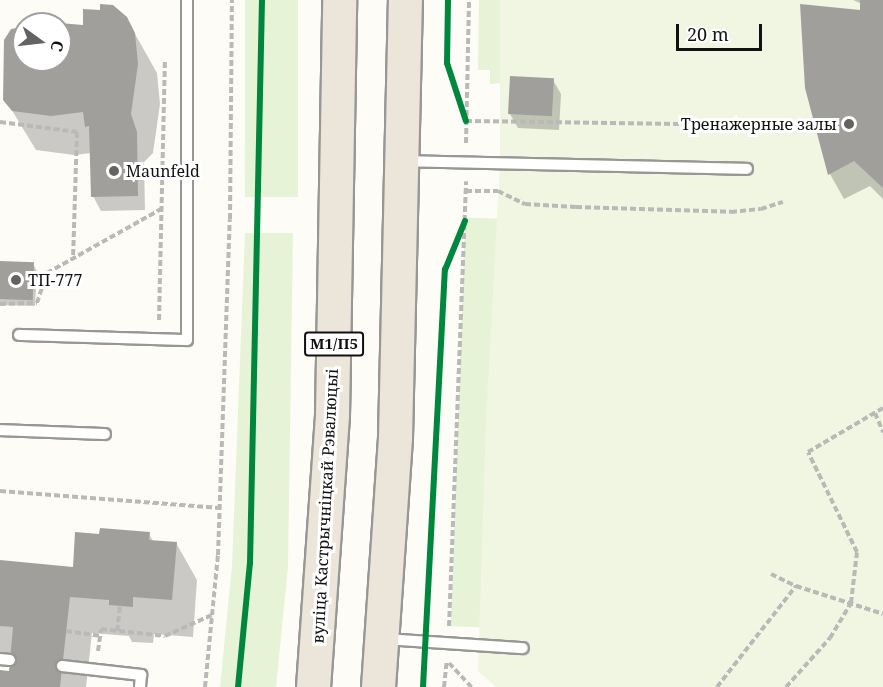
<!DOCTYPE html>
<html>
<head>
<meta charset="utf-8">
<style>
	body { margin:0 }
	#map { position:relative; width:883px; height:687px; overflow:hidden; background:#fdfcf7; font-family:"Noto Serif",serif }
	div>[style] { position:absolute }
	.green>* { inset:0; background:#e7f3d7; transform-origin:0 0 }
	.pitch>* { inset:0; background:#f0f6e1 }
	.shadow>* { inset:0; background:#0003 }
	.building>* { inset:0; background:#a19f9c; transform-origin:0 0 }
	.path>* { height:4px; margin-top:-2px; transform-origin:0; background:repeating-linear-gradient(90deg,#b9b9b8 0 6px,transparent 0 9px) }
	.roads { filter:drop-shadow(2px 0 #979795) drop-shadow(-2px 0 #979795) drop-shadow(0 2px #979795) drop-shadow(0 -2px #979795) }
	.service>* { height:10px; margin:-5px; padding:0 5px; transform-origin:5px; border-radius:5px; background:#fffffe }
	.trunk>* { height:33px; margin:-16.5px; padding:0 16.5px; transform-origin:16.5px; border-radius:16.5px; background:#ece5da }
	.cycleway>* { height:6px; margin:-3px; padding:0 3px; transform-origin:3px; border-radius:3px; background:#00873e }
	.dots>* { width:16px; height:16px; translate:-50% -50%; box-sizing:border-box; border:3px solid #fff; border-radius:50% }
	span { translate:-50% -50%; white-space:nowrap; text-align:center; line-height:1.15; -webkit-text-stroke:6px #fff; paint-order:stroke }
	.shield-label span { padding:2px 4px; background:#fff; border:2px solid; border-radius:4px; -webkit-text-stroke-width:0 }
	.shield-label { font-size:15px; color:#111; font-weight:700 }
	.poi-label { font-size:16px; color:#111 }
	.right { translate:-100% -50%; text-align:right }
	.left { translate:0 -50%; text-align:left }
	.street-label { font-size:16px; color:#111 }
	.north { position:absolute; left:12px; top:12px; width:60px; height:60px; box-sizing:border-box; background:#fff; border:2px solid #a0a0a0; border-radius:50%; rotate:105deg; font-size:16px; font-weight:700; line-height:24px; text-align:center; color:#111 }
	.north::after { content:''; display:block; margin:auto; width:21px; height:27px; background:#646362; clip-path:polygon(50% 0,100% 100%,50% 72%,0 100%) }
	.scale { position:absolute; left:676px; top:24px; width:86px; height:27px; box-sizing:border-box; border:3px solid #111; border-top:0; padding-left:8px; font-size:18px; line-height:21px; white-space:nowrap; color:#111; -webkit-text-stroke:4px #fff; paint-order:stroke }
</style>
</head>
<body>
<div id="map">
	<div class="green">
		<div style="left:245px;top:0;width:53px;height:197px"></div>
		<div style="clip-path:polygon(479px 0,502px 0,510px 82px,490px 84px,490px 70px,478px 70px)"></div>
		<div style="left:507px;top:219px;width:409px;height:42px;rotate:92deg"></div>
		<div style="clip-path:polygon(245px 233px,293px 233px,288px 567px,276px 687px,220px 687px,232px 566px)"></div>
	</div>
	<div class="pitch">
		<div style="clip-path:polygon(500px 0,883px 0,883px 687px,496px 687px,478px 671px,486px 419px,500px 163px)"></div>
	</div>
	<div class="shadow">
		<div style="clip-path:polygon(853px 0,883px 0,883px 199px,870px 186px,844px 199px,830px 174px,861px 12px,862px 4px)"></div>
		<div style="clip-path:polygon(126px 18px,157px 73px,160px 104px,153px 153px,144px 162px,145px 210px,101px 211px,93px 196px,91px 153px,74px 155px,36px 150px,5px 99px,24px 28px,24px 60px,60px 60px,60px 25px,85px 27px)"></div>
		<div style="clip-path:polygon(553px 80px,561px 94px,559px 130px,518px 128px,510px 114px)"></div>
		<div style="clip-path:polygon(0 263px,33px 264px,37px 271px,35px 306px,0 305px)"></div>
		<div style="clip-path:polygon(149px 534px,153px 541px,176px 543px,197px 580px,193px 637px,154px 634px,153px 643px,132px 642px,129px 636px,92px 633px,86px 687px,0 687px,10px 673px,11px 663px,0 662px,0 561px,74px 569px,101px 535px)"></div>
	</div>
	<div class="building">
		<div style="clip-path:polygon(860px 0,883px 0,883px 188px,854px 161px,828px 175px,805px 88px,800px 4px,860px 10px)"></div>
		<div style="clip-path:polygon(100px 4px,113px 5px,127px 17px,135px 33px,138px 64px,131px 114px,137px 132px,138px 196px,91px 197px,89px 126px,85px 127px,83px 112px,51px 116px,12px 111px,3px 100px,4px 40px,11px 29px,24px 27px,24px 60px,60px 60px,60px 23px,83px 25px,83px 9px,100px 10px)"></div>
		<div style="left:510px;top:76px;width:44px;height:38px;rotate:3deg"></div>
		<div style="left:0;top:261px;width:34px;height:38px;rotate:2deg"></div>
		<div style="clip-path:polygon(100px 528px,150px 532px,149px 540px,177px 542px,172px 600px,133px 597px,133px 607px,109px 605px,109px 600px,70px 597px,60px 687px,0 687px,0 670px,9px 671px,13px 627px,0 626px,0 560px,73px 567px,75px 532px,99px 534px)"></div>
	</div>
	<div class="path">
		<div style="left:466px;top:121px;width:299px;rotate:0.8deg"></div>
		<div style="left:0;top:122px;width:78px;rotate:7.4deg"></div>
		<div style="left:77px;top:132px;width:128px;rotate:91.8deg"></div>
		<div style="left:466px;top:143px;width:143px;rotate:-88.8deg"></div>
		<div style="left:466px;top:191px;width:32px"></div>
		<div style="left:498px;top:191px;width:30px;rotate:26deg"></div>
		<div style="left:525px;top:204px;width:51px;rotate:3.4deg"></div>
		<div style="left:576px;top:207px;width:155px;rotate:1.8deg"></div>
		<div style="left:731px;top:212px;width:30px;rotate:-6deg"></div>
		<div style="left:761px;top:209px;width:23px;rotate:-18deg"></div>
		<div style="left:0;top:304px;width:37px;rotate:-2deg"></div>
		<div style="left:37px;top:303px;width:32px;rotate:-72deg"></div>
		<div style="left:47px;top:273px;width:131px;rotate:-29.3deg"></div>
		<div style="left:159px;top:320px;width:259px;rotate:-88.7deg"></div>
		<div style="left:875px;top:413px;width:21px;rotate:67deg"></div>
		<div style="left:0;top:491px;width:221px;rotate:4.4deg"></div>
		<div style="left:771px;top:574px;width:28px;rotate:26deg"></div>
		<div style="left:796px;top:586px;width:91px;rotate:17.8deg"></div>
		<div style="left:449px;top:626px;width:445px;rotate:-87.8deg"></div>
		<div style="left:66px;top:631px;width:34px;rotate:8deg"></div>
		<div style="left:117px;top:631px;width:25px;rotate:-83deg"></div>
		<div style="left:98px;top:651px;width:22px;rotate:-82deg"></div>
		<div style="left:101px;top:629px;width:64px;rotate:6.2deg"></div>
		<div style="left:165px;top:636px;width:51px;rotate:-24.1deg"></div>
		<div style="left:449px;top:663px;width:33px;rotate:47deg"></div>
		<div style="left:205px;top:687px;width:133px;rotate:-84.4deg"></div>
		<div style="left:218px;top:555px;width:336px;rotate:-88deg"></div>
		<div style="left:230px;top:219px;width:219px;rotate:-89.5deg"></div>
		<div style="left:444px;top:687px;width:27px;rotate:-84deg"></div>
		<div style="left:717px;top:687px;width:128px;rotate:-52deg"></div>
		<div style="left:786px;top:687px;width:66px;rotate:-48.1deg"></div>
		<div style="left:830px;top:638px;width:41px;rotate:-59deg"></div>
		<div style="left:851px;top:603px;width:51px;rotate:-83.3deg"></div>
		<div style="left:857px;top:552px;width:111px;rotate:-116.1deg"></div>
		<div style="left:808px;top:452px;width:87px;rotate:-30.4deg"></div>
	</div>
	<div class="roads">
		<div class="service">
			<div style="left:404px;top:161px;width:343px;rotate:1.3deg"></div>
			<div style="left:19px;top:335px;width:168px;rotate:1.7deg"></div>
			<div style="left:187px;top:340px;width:340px;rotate:-90deg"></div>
			<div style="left:0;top:430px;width:105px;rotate:2.2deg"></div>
			<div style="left:386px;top:639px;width:137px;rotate:3.8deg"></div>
			<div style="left:0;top:659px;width:10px;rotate:6deg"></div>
			<div style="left:62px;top:666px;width:80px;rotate:6.5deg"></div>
			<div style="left:141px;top:675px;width:12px;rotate:95deg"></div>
		</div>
		<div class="trunk">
			<div style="left:313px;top:687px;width:273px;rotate:-86deg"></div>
			<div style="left:332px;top:415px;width:415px;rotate:-89deg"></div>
			<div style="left:378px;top:687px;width:251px;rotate:-86.1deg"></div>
			<div style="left:395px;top:437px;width:437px;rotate:-88.7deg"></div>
		</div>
	</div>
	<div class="cycleway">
		<div style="left:448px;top:0;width:63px;rotate:90.9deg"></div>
		<div style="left:447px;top:63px;width:61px;rotate:71.9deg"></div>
		<div style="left:238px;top:687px;width:125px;rotate:-84.5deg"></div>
		<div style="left:250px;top:563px;width:563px;rotate:-88.78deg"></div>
		<div style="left:423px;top:687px;width:418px;rotate:-87deg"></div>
		<div style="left:445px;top:270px;width:53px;rotate:-67.8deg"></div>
	</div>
	<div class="dots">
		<div style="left:849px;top:124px;background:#646362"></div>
		<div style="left:114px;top:171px;background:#646362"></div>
		<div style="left:16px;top:280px;background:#646362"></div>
	</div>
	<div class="shield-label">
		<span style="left:334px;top:344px">М1/П5</span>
	</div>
	<div class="poi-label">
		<span class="right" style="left:837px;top:124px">Тренажерные залы</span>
		<span class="left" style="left:126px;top:171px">Maunfeld</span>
		<span class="left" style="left:28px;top:280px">ТП-777</span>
	</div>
	<div class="street-label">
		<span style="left:325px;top:506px;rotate:-87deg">вуліца Кастрычніцкай Рэвалюцыі</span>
	</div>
	<div class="north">С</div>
	<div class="scale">20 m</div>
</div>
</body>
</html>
